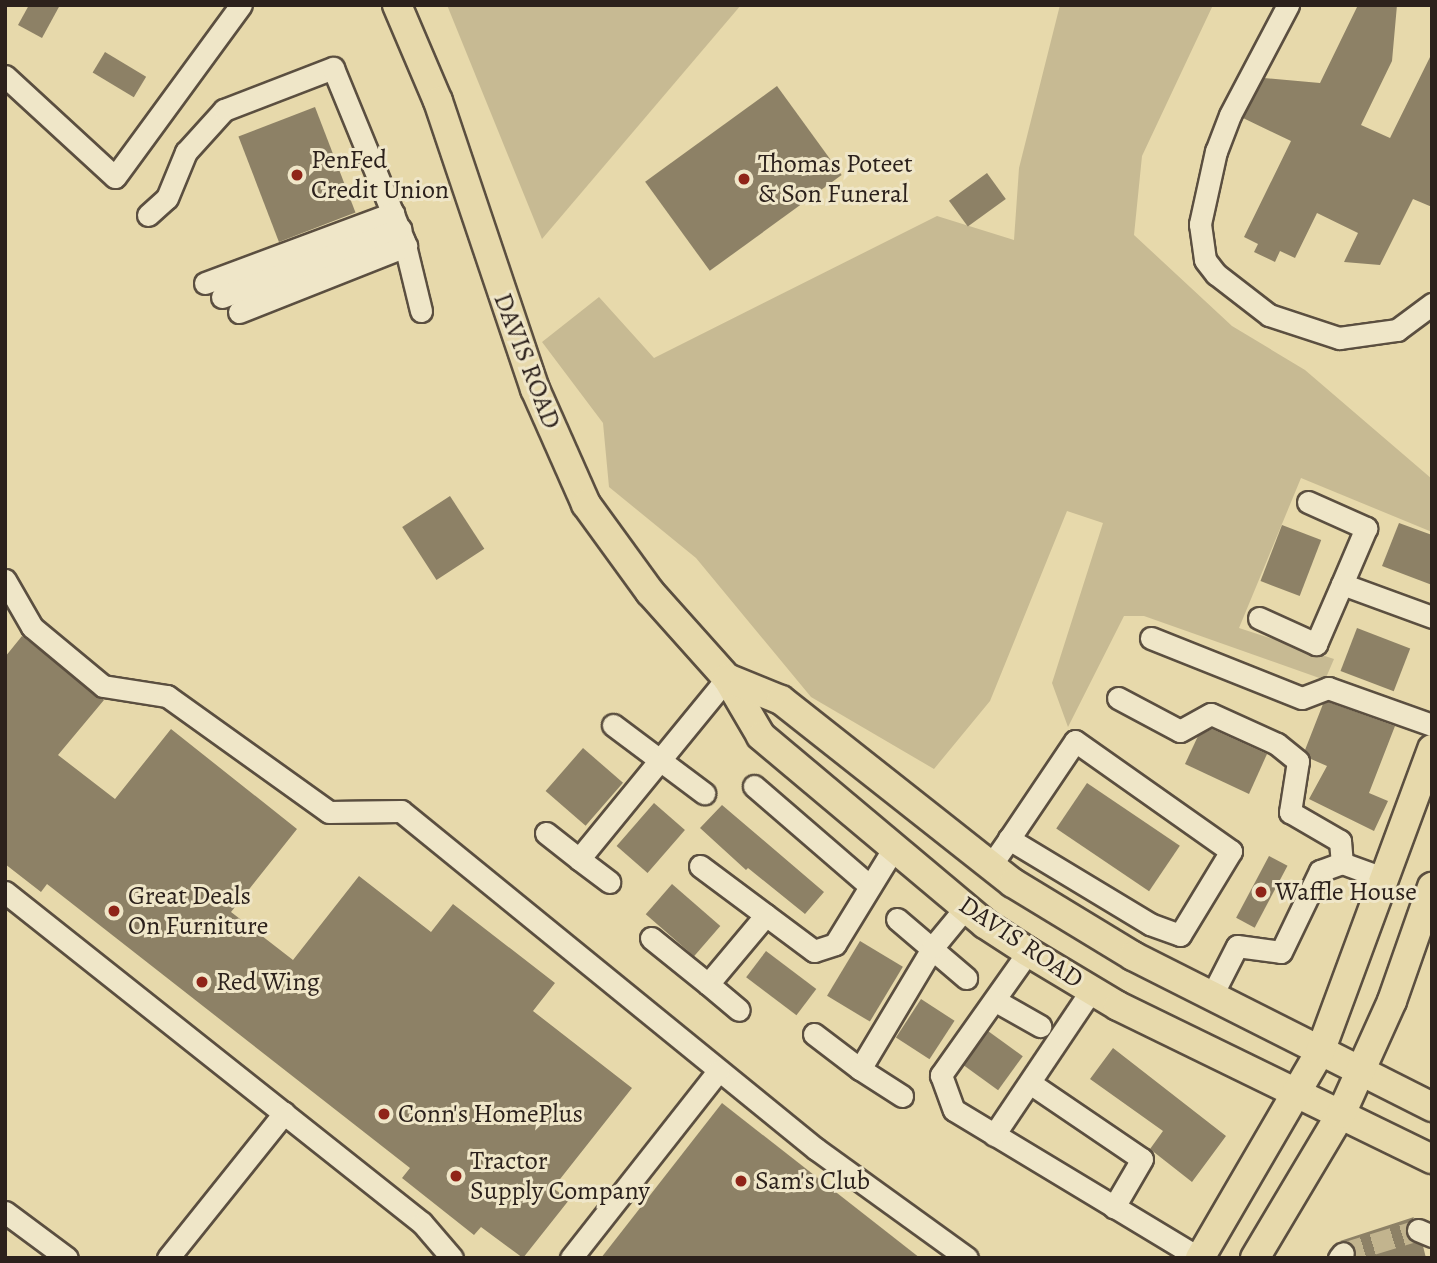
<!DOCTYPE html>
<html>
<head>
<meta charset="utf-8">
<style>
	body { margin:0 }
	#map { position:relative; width:1437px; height:1263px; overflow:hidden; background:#e7d9ab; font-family:Alegreya,serif }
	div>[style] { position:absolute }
	.green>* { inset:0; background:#c7ba93 }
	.building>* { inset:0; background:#8d8166; transform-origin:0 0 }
	.minor-tunnel>* { height:21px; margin-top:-10.5px; transform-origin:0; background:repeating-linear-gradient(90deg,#c2b48e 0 21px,transparent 0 31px) }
	.roads { filter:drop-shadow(2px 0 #5b4f40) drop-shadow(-2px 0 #5b4f40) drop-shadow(0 2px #5b4f40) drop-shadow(0 -2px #5b4f40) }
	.minor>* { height:21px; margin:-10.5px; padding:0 10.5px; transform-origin:10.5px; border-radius:10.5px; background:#efe6c8 }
	.major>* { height:28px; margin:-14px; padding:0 14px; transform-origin:14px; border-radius:14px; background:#e7d9ab }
	.dots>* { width:19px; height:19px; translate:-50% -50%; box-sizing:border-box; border:4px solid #efe6c8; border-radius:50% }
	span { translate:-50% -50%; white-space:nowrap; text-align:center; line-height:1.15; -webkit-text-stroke:6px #efe6c8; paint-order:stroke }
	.poi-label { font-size:26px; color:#2c211c }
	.left { translate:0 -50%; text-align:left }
	.street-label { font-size:26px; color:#2c211c }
	.frame { position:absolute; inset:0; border:7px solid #2c211c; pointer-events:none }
</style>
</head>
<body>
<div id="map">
	<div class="green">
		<div style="clip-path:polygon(447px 5px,741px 5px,542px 239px)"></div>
		<div style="clip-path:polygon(1060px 5px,1213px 5px,1142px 156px,1134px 235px,1232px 326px,1305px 370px,1432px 479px,1432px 532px,1301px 478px,1239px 628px,1334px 659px,1325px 680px,1144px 616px,1124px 616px,1068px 727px,1052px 683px,1103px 523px,1067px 511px,990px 701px,934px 769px,811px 697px,696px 558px,609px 487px,603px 423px,542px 342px,599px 297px,654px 358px,937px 216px,1014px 240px,1019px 168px)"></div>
	</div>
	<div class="building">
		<div style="clip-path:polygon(29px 5px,60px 5px,42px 38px,18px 25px)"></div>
		<div style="clip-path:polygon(1358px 5px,1397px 5px,1392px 61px,1361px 125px,1390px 138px,1432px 53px,1432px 207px,1413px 199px,1380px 265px,1344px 262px,1358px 233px,1317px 213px,1295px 258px,1280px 251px,1275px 262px,1254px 252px,1258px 244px,1244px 237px,1291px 141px,1243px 118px,1264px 78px,1320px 83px)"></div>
		<div style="left:105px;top:52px;width:48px;height:24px;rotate:31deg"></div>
		<div style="left:777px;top:86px;width:110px;height:163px;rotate:54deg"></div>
		<div style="left:315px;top:107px;width:113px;height:82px;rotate:69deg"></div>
		<div style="left:987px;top:173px;width:32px;height:47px;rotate:54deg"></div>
		<div style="left:450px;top:496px;width:63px;height:57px;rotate:57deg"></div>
		<div style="clip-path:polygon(1399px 523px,1432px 535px,1432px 585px,1382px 566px)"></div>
		<div style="left:1282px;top:525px;width:42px;height:60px;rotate:21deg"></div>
		<div style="left:1357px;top:628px;width:57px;height:46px;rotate:21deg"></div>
		<div style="clip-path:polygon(22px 636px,104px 700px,58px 755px,115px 799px,171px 729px,297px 829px,231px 912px,293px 960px,359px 876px,431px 932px,453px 904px,555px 983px,533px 1011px,632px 1088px,553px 1188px,569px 1200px,523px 1258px,481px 1227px,474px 1235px,402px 1178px,410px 1168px,47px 884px,41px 892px,5px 864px,5px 657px)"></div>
		<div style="clip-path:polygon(1328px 702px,1395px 726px,1369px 793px,1388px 801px,1374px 831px,1309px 799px,1327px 766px,1311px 759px,1305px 750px,1323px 704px)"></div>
		<div style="clip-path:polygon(1212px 729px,1267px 754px,1249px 794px,1185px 764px,1198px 736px)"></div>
		<div style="left:583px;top:748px;width:53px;height:57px;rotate:41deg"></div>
		<div style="left:1087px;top:783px;width:112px;height:55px;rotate:34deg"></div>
		<div style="left:654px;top:803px;width:41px;height:57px;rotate:41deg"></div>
		<div style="clip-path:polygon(722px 805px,824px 892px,805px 914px,748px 868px,746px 870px,700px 828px)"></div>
		<div style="left:1269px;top:856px;width:21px;height:70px;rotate:28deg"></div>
		<div style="left:672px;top:884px;width:64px;height:40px;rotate:41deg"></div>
		<div style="left:860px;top:941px;width:50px;height:64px;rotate:31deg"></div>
		<div style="left:766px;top:951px;width:63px;height:33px;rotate:37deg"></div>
		<div style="left:921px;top:999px;width:40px;height:46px;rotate:33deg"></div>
		<div style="left:988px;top:1031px;width:43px;height:42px;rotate:36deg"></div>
		<div style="clip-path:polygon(1113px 1048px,1226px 1136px,1192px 1182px,1150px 1149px,1163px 1131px,1090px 1079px)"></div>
		<div style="clip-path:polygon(722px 1103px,920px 1258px,601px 1258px)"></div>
		<div style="clip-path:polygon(1414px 1217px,1405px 1232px,1423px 1246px,1426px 1258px,1355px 1258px,1352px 1243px,1340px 1241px)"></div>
	</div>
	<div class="minor-tunnel">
		<div style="left:1343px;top:1253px;width:78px;rotate:-17deg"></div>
	</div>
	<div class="roads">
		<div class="minor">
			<div style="left:1288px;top:5px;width:124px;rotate:117.8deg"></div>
			<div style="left:1230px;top:115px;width:39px;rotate:111deg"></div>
			<div style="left:1216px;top:151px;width:75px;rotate:102.4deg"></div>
			<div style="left:1200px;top:224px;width:36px;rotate:82deg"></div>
			<div style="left:1205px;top:260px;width:18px;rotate:52deg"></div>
			<div style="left:1216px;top:274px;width:67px;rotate:37.7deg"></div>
			<div style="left:1269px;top:315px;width:74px;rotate:18.2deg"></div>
			<div style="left:1339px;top:338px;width:59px;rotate:-7.9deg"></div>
			<div style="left:1397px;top:330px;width:44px;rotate:-36.6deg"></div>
			<div style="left:5px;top:76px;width:149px;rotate:42.6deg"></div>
			<div style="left:115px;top:177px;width:213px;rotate:-53.8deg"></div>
			<div style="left:148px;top:215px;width:25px;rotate:-42deg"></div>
			<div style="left:167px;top:198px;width:50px;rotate:-67.6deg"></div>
			<div style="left:186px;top:152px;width:57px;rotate:-47.9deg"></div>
			<div style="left:224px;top:110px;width:117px;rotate:-21.1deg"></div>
			<div style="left:333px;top:68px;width:187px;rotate:67.7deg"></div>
			<div style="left:404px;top:241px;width:72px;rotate:76.3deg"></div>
			<div style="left:205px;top:283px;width:201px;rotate:-20.4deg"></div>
			<div style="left:222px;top:297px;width:191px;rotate:-20.9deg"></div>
			<div style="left:239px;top:312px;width:180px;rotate:-21.6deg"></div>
			<div style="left:1308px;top:502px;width:64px;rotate:24.1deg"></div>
			<div style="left:1366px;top:528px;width:61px;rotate:113.2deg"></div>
			<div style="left:1342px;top:584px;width:96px;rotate:20.1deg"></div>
			<div style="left:5px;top:580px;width:54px;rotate:60.1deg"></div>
			<div style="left:32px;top:627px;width:92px;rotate:39.7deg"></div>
			<div style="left:103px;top:686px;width:65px;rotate:8.9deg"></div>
			<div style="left:167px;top:696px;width:199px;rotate:35.6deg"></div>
			<div style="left:329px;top:812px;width:72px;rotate:-0.8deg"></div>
			<div style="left:401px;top:811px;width:535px;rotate:39.16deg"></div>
			<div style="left:816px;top:1149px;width:186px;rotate:35.8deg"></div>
			<div style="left:1259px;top:618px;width:63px;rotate:24.5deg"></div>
			<div style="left:1316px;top:644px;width:65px;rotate:-66.6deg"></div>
			<div style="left:1151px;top:638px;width:162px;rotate:21.7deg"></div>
			<div style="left:1302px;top:698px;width:28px;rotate:-21deg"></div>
			<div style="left:1328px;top:688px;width:110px;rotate:19.6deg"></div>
			<div style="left:1118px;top:698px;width:70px;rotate:28deg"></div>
			<div style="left:1180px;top:731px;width:35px;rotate:-29deg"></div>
			<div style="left:1211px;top:714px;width:72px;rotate:24.4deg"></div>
			<div style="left:1277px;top:744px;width:27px;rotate:39deg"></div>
			<div style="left:1298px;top:761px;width:52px;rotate:98.9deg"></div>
			<div style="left:1290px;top:812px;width:58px;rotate:30.1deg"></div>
			<div style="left:1340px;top:841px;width:22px;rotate:85deg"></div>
			<div style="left:613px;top:725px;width:114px;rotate:36.8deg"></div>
			<div style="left:754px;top:786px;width:153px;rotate:40.8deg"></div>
			<div style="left:546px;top:833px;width:42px;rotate:38.2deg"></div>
			<div style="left:579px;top:859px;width:234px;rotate:-50.7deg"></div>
			<div style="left:579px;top:859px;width:38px;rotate:37deg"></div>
			<div style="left:991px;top:865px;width:32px;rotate:-55deg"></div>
			<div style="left:1009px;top:839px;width:118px;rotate:-56deg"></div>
			<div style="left:1075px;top:741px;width:191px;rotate:35.2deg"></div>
			<div style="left:1231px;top:851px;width:98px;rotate:121.3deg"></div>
			<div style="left:1180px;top:935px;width:32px;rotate:-160deg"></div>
			<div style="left:1150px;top:924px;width:165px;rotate:-148.9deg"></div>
			<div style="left:700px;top:866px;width:142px;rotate:36.7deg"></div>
			<div style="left:814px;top:951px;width:22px;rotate:-18deg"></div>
			<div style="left:835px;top:944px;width:115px;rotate:-58.5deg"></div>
			<div style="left:5px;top:892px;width:532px;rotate:38.44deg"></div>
			<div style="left:422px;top:1223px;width:46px;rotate:49.4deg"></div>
			<div style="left:897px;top:919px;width:91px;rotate:40.5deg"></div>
			<div style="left:651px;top:938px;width:73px;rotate:38.9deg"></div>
			<div style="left:708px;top:984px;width:90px;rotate:-50deg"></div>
			<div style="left:1028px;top:952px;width:151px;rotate:125.3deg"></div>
			<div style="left:941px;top:1075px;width:37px;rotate:70deg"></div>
			<div style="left:954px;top:1110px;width:286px;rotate:31.1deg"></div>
			<div style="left:708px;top:984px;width:40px;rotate:40deg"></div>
			<div style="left:1211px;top:997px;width:57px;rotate:-63deg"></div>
			<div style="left:1237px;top:946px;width:44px;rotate:7.8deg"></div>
			<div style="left:1281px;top:952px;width:90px;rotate:-64.3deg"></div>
			<div style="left:1320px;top:871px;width:23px;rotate:-20deg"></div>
			<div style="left:1342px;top:863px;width:47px;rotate:20deg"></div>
			<div style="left:996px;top:1001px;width:51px;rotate:29.6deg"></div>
			<div style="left:814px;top:1034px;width:58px;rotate:37.3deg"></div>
			<div style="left:860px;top:1069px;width:142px;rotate:-59.1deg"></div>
			<div style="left:933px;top:947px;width:52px;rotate:-50.5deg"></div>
			<div style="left:860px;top:1069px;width:50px;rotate:32.7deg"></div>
			<div style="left:1030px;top:1083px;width:135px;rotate:34.2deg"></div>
			<div style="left:1142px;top:1159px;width:56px;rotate:120.3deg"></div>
			<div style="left:994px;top:1135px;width:176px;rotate:-56.1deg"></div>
			<div style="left:5px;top:1212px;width:77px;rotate:36.6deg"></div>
			<div style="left:1418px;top:1230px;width:15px;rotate:23deg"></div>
			<div style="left:168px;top:1258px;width:186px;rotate:-51.3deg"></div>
			<div style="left:571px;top:1258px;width:238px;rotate:-51.8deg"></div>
			<div style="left:1339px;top:1258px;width:6px;rotate:-51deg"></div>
		</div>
		<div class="major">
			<div style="left:397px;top:5px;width:104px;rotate:66.9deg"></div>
			<div style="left:438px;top:101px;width:304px;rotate:71.4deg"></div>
			<div style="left:535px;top:389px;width:126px;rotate:66.1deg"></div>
			<div style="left:586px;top:504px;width:109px;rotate:54deg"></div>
			<div style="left:650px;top:592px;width:115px;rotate:48.2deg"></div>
			<div style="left:727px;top:678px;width:67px;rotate:59.6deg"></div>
			<div style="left:761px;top:736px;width:292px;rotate:40deg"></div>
			<div style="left:985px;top:924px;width:51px;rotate:33.1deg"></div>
			<div style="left:1028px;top:952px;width:105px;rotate:31deg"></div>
			<div style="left:1118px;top:1006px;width:349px;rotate:26deg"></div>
			<div style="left:727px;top:678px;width:58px;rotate:22.2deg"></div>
			<div style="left:781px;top:700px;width:295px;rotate:38.3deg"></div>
			<div style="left:1013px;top:883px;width:140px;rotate:31.3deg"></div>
			<div style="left:1133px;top:956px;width:335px;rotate:26.8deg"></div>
			<div style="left:1200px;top:1258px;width:238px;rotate:-59.8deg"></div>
			<div style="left:1320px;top:1052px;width:323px;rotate:-69.7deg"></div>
			<div style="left:1255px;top:1258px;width:168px;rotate:-59.2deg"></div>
			<div style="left:1341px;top:1114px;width:124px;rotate:-65.7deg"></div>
			<div style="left:1392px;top:1001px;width:121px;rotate:-70.7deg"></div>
		</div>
	</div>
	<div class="dots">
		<div style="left:297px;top:175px;background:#8f2418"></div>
		<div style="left:744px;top:179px;background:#8f2418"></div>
		<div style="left:1261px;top:892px;background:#8f2418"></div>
		<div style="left:114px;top:911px;background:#8f2418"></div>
		<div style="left:202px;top:982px;background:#8f2418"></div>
		<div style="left:384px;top:1114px;background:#8f2418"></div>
		<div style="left:456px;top:1176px;background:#8f2418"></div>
		<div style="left:741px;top:1181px;background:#8f2418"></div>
	</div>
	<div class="poi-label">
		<span class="left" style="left:311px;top:175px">PenFed<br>Credit Union</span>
		<span class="left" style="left:758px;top:179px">Thomas Poteet<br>&amp; Son Funeral</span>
		<span class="left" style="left:1275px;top:892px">Waffle House</span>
		<span class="left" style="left:128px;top:911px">Great Deals<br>On Furniture</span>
		<span class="left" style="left:216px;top:982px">Red Wing</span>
		<span class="left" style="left:398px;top:1114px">Conn's HomePlus</span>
		<span class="left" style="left:470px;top:1176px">Tractor<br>Supply Company</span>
		<span class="left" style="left:755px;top:1181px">Sam's Club</span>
	</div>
	<div class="street-label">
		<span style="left:527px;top:361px;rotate:69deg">DAVIS ROAD</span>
		<span style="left:1021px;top:942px;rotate:34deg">DAVIS ROAD</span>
	</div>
	<div class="frame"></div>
</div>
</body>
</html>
